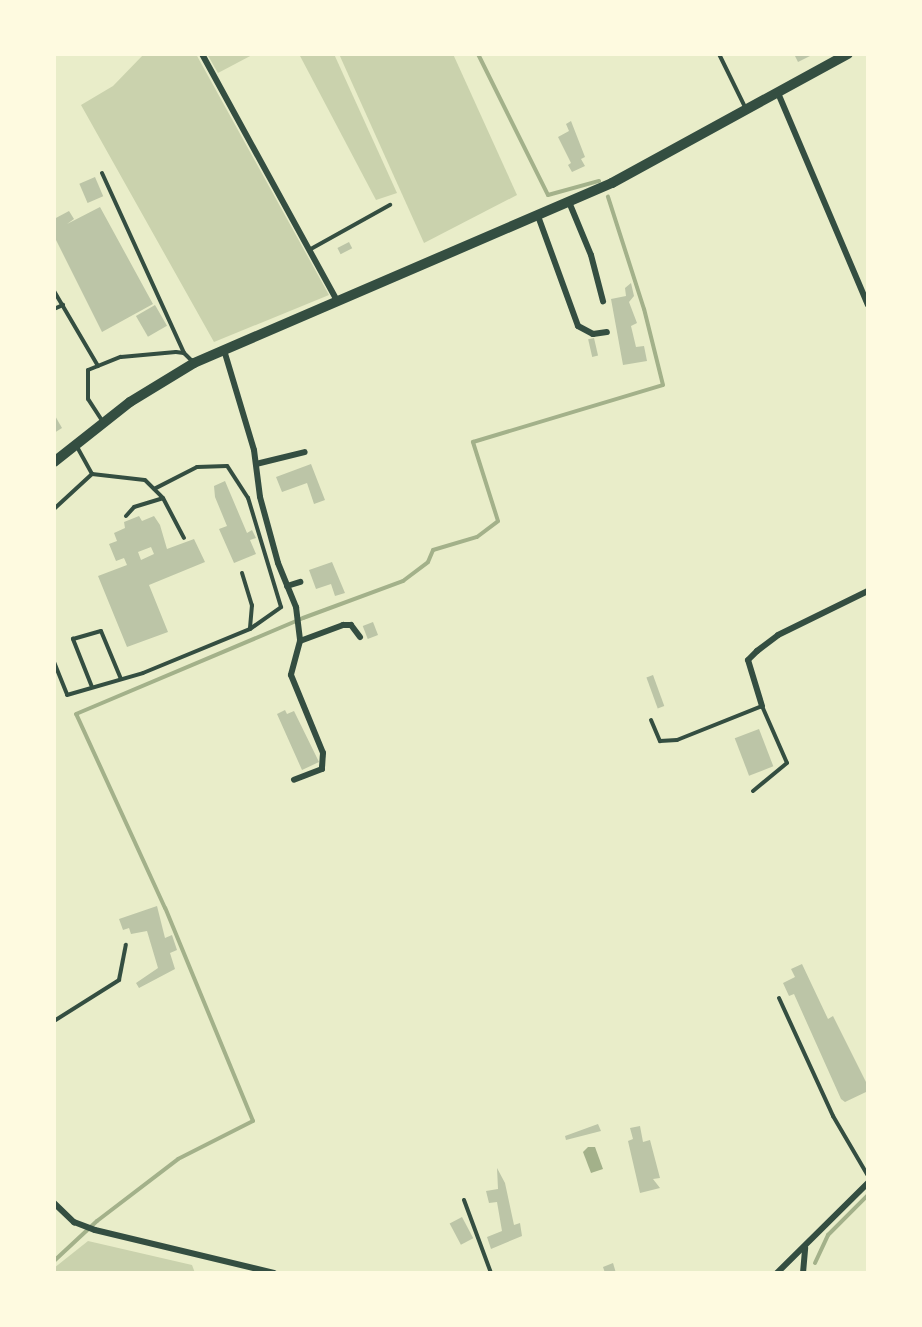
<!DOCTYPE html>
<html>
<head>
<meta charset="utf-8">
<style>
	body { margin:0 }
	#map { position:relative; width:922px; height:1327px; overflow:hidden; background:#e9edc9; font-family:Overpass,sans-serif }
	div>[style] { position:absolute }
	.green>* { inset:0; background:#cad2ad }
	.water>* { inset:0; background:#a3b18a }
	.stream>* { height:4px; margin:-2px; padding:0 2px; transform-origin:2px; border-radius:2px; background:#a3b18a }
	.building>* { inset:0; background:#bcc5a7; transform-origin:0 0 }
	.service>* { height:4px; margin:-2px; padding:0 2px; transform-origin:2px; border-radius:2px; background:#344e41 }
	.minor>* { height:6px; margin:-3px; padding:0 3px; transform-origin:3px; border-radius:3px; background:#344e41 }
	.tertiary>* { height:10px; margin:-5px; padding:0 5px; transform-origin:5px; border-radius:5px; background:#344e41 }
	span { translate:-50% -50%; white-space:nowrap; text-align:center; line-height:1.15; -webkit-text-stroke:4.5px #fefae0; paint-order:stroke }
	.frame { position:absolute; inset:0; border:56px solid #fefae0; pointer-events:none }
</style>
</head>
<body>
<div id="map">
	<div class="green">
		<div style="clip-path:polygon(144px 54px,196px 54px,329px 295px,214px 342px,81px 105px,113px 86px)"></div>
		<div style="clip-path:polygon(207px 54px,254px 54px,218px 73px)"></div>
		<div style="clip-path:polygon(299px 54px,334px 54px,397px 193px,376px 200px)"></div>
		<div style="clip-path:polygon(339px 54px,453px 54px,517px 195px,424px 243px)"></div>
		<div style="clip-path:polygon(88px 1241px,192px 1265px,195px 1273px,54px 1273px,54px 1268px)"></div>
	</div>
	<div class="water">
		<div style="clip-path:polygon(588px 1147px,595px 1147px,603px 1169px,591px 1173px,583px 1152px)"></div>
	</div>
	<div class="stream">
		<div style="left:478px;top:54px;width:157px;rotate:63.6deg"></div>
		<div style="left:548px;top:195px;width:53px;rotate:-15.4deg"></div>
		<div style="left:54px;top:1261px;width:59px;rotate:-42.9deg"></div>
		<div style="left:97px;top:1221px;width:102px;rotate:-37.4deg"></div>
		<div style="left:178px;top:1159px;width:84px;rotate:-26.9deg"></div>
		<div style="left:253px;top:1121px;width:230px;rotate:-112.4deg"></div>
		<div style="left:165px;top:908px;width:213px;rotate:-114.6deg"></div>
		<div style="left:76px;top:714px;width:246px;rotate:-22.9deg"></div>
		<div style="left:303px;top:618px;width:107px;rotate:-20.3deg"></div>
		<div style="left:403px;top:581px;width:31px;rotate:-37deg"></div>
		<div style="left:428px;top:562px;width:13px;rotate:-67deg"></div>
		<div style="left:433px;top:550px;width:46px;rotate:-16.5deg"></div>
		<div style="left:477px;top:537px;width:26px;rotate:-37deg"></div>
		<div style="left:498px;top:521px;width:83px;rotate:-107.6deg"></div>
		<div style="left:473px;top:442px;width:198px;rotate:-16.7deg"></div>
		<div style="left:663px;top:385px;width:78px;rotate:-104deg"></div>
		<div style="left:644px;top:309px;width:118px;rotate:-107.8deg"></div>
		<div style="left:815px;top:1263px;width:31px;rotate:-65deg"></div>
		<div style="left:828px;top:1235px;width:57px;rotate:-45deg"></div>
	</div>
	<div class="building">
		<div style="clip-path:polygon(794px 54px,814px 54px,798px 62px)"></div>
		<div style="clip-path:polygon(571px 121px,585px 157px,581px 159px,585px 166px,572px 172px,568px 165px,571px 163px,558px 137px,569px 131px,566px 124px)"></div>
		<div style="left:95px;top:177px;width:21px;height:17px;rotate:67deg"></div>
		<div style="clip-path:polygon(100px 207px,153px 304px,102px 332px,54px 236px,54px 219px,69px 211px,74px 219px,67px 224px)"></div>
		<div style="left:349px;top:242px;width:7px;height:13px;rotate:63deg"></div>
		<div style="clip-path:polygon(631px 283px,634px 296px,629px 302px,637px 323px,631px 326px,636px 347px,644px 346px,647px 361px,623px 365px,611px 299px,626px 296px,625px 288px)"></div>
		<div style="left:155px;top:305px;width:24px;height:22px;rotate:60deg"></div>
		<div style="left:594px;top:338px;width:18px;height:6px;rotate:77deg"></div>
		<div style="clip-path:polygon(54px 414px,62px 428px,54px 433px)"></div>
		<div style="clip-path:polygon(311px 464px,325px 500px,314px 504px,307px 483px,282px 492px,276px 477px)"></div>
		<div style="clip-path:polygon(225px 481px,247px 533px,252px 530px,256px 538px,250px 540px,256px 554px,234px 563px,219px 529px,227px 526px,215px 497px,214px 486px)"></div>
		<div style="clip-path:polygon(evenodd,139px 516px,142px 521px,154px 516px,160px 525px,167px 549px,194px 539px,205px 562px,149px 585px,168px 632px,127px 647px,98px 576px,127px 565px,124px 558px,116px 561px,109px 544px,117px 541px,114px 533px,125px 528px,124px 522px,139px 516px,151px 547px,154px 554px,141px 560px,138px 552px,151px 547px)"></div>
		<div style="clip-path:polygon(332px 562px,345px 593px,335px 596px,331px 584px,316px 589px,309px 570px)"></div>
		<div style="left:373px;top:622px;width:14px;height:11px;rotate:69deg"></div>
		<div style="left:653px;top:675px;width:33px;height:7px;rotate:70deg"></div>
		<div style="clip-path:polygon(285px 710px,287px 714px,294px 711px,319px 762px,302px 770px,277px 714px)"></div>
		<div style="left:759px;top:729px;width:40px;height:26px;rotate:69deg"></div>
		<div style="clip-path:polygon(157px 906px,165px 938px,172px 935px,177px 950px,170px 953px,175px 969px,139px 988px,136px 983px,158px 968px,147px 931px,131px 934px,129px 928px,123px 930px,119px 919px)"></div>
		<div style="clip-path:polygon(802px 964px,828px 1019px,833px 1016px,868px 1086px,868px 1097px,866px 1092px,845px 1102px,841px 1099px,794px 994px,789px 996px,783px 983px,795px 977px,791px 969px)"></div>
		<div style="clip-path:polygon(598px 1124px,601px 1131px,566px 1140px,565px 1136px)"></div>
		<div style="clip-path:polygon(640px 1126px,643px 1142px,650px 1140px,660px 1178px,653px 1179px,660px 1188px,640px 1193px,628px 1141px,633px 1139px,630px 1128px)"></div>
		<div style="clip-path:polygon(497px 1168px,505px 1183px,514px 1225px,520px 1223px,522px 1236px,491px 1249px,487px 1237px,502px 1231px,497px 1202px,489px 1203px,486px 1191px,498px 1189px)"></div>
		<div style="left:462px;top:1217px;width:24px;height:14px;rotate:62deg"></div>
		<div style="clip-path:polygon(613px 1263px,616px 1273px,605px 1273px,603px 1267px)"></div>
	</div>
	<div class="service">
		<div style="left:719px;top:54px;width:59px;rotate:63.9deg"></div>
		<div style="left:102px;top:173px;width:198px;rotate:65.5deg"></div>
		<div style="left:309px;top:250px;width:93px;rotate:-29.1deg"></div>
		<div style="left:54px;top:291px;width:87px;rotate:59.6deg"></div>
		<div style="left:54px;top:309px;width:10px;rotate:-24deg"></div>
		<div style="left:103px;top:422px;width:27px;rotate:-123deg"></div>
		<div style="left:88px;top:399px;width:29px;rotate:-90deg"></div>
		<div style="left:88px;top:370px;width:35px;rotate:-22deg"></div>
		<div style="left:121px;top:357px;width:55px;rotate:-5.2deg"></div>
		<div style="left:176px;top:352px;width:8px;rotate:7deg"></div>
		<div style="left:184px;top:353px;width:11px;rotate:45deg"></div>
		<div style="left:76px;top:445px;width:33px;rotate:61deg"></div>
		<div style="left:92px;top:474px;width:53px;rotate:6.5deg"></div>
		<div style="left:145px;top:480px;width:25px;rotate:45deg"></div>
		<div style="left:163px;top:498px;width:45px;rotate:62.3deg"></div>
		<div style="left:54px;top:509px;width:52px;rotate:-42.6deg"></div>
		<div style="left:126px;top:516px;width:12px;rotate:-48deg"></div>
		<div style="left:134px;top:507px;width:30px;rotate:-17deg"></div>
		<div style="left:242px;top:573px;width:34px;rotate:73deg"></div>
		<div style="left:252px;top:605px;width:24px;rotate:95deg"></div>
		<div style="left:54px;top:662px;width:35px;rotate:68deg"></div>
		<div style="left:67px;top:695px;width:79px;rotate:-16.1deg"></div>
		<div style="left:143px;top:673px;width:116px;rotate:-22.4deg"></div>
		<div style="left:250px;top:629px;width:38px;rotate:-35deg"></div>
		<div style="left:281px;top:607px;width:114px;rotate:-106.8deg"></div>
		<div style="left:248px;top:498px;width:38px;rotate:-123deg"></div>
		<div style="left:227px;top:466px;width:30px;rotate:178deg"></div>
		<div style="left:197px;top:467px;width:48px;rotate:152.9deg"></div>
		<div style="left:92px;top:687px;width:52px;rotate:-111.6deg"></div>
		<div style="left:73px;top:639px;width:29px;rotate:-16deg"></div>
		<div style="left:101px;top:631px;width:52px;rotate:67.4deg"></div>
		<div style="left:651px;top:720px;width:23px;rotate:67deg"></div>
		<div style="left:660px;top:741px;width:17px;rotate:-3deg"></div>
		<div style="left:677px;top:740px;width:92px;rotate:-21.8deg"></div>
		<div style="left:762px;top:706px;width:62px;rotate:66.3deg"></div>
		<div style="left:787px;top:763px;width:44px;rotate:140.5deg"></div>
		<div style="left:779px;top:998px;width:130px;rotate:65.4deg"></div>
		<div style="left:833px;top:1116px;width:69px;rotate:59.7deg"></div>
		<div style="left:54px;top:1021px;width:77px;rotate:-32.2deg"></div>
		<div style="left:119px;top:980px;width:36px;rotate:-79deg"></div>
		<div style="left:464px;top:1200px;width:78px;rotate:69.7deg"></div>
	</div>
	<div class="minor">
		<div style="left:202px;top:54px;width:281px;rotate:61.3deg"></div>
		<div style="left:778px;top:93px;width:230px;rotate:67deg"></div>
		<div style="left:569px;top:202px;width:57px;rotate:67.5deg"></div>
		<div style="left:591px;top:255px;width:48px;rotate:75.4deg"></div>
		<div style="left:538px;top:216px;width:117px;rotate:70deg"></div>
		<div style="left:578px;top:326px;width:17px;rotate:28deg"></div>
		<div style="left:593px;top:334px;width:14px;rotate:-8deg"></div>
		<div style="left:224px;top:350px;width:104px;rotate:73.3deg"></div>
		<div style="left:254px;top:450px;width:47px;rotate:82.7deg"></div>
		<div style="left:260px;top:497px;width:68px;rotate:74.7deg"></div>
		<div style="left:278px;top:563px;width:48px;rotate:67.8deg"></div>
		<div style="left:296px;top:607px;width:34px;rotate:83deg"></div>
		<div style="left:300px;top:641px;width:35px;rotate:105deg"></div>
		<div style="left:291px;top:675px;width:84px;rotate:67.7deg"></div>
		<div style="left:323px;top:753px;width:16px;rotate:94deg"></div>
		<div style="left:322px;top:769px;width:30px;rotate:159deg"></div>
		<div style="left:256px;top:464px;width:50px;rotate:-13.8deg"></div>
		<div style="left:287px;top:586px;width:14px;rotate:-17deg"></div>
		<div style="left:300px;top:641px;width:46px;rotate:-20.4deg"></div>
		<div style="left:343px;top:625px;width:8px"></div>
		<div style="left:351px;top:625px;width:15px;rotate:53deg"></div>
		<div style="left:762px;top:706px;width:48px;rotate:-106.9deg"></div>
		<div style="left:748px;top:660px;width:13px;rotate:-45deg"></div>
		<div style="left:757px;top:651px;width:26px;rotate:-37deg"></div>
		<div style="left:778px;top:635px;width:100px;rotate:-26.1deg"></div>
		<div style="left:54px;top:1203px;width:28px;rotate:44deg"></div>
		<div style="left:74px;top:1222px;width:22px;rotate:21deg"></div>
		<div style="left:95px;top:1230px;width:184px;rotate:13.5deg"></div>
		<div style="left:777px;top:1273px;width:128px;rotate:-44.7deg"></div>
		<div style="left:803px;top:1273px;width:25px;rotate:-85deg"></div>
	</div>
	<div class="tertiary">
		<div style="left:54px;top:462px;width:97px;rotate:-38.3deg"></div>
		<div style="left:130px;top:402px;width:75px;rotate:-31.4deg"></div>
		<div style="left:194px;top:363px;width:455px;rotate:-23.3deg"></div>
		<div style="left:612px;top:183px;width:269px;rotate:-28.7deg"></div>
	</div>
	<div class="frame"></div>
</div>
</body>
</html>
